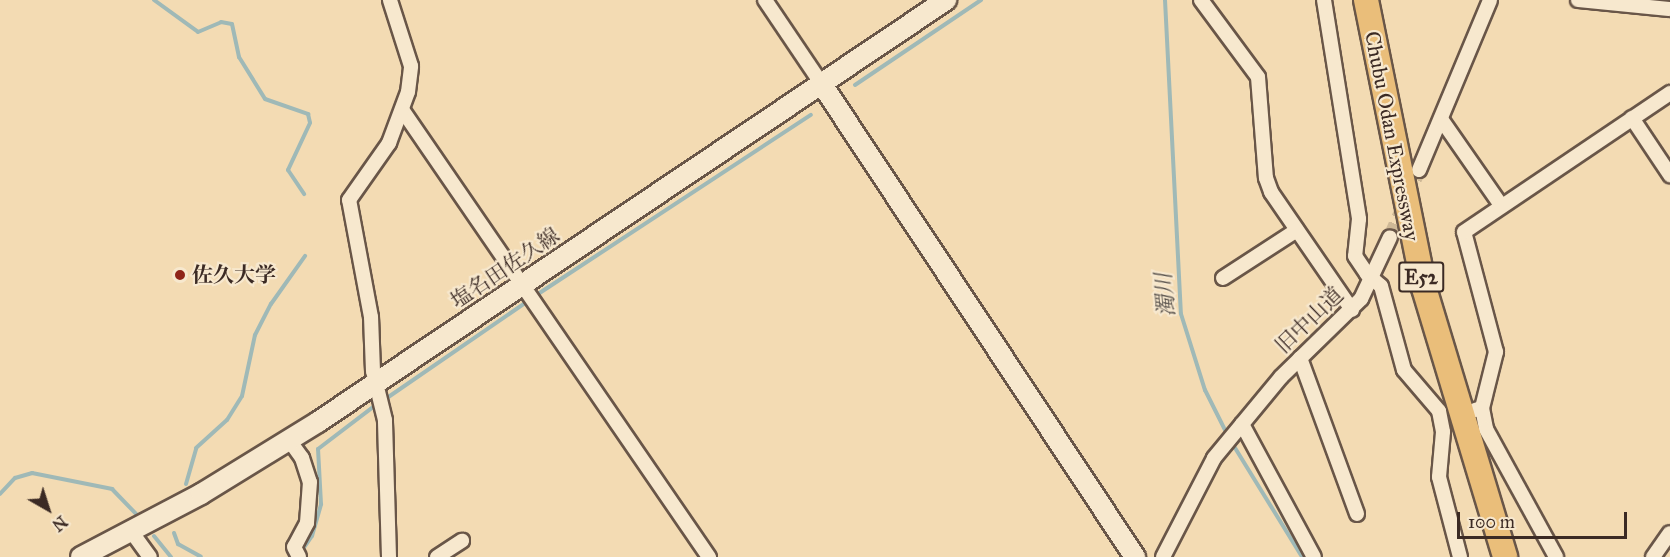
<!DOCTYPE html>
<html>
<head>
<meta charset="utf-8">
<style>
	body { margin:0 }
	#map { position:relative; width:1670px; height:557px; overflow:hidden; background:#f3dbb3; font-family:"IM FELL Great Primer","Noto Serif JP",serif }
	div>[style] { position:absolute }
	.stream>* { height:4px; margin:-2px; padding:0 2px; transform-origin:2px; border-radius:2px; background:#9fb9b7 }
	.street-tunnel>* { height:14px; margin-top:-7px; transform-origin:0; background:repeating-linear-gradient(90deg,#ceb896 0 14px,transparent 0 21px) }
	.roads { filter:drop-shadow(2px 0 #695648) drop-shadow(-2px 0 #695648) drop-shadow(0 2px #695648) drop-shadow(0 -2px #695648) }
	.street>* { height:14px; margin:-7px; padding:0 7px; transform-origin:7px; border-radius:7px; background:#f7e8ce }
	.secondary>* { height:20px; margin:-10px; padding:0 10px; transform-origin:10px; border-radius:10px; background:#f7e8ce }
	.highway>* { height:24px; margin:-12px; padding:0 12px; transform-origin:12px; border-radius:12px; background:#eabe7a }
	.dots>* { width:16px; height:16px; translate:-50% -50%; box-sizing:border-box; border:3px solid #f7e8ce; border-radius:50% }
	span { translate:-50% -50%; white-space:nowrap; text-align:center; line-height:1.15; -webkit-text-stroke:4.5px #f7e8ce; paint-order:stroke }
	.shield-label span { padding:2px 4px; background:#f7e8ce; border:2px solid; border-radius:4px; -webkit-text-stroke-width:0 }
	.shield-label { font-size:20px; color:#3b2a24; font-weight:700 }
	.street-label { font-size:21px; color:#3b2a24 }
	.poi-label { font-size:21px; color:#3b2a24; font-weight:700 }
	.left { translate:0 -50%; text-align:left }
	.water-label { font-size:22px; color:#544e49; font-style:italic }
	.north { position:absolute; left:18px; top:479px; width:60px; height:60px; -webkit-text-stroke:4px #f7e8ce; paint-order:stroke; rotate:141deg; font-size:16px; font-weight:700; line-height:24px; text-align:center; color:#3b2a24 }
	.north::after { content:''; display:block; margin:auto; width:21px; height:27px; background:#3b2a24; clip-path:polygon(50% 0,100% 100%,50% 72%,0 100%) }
	.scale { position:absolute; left:1457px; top:512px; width:170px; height:27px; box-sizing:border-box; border:3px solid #3b2a24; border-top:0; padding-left:8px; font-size:18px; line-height:21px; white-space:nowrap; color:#3b2a24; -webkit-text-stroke:4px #f7e8ce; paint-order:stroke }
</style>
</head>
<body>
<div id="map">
	<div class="stream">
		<div style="left:154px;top:0;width:54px;rotate:36deg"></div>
		<div style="left:198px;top:32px;width:25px;rotate:-23deg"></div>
		<div style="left:221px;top:22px;width:11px;rotate:10deg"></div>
		<div style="left:232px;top:24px;width:34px;rotate:78deg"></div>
		<div style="left:239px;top:57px;width:49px;rotate:58.2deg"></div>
		<div style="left:265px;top:99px;width:46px;rotate:19.2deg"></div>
		<div style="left:308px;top:114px;width:9px;rotate:77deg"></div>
		<div style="left:310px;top:123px;width:52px;rotate:115.1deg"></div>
		<div style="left:288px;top:170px;width:29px;rotate:56deg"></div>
		<div style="left:1165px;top:0;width:314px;rotate:87.1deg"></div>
		<div style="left:1181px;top:314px;width:80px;rotate:72.5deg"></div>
		<div style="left:1205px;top:390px;width:51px;rotate:63.4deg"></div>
		<div style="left:855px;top:85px;width:152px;rotate:-34deg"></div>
		<div style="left:535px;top:296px;width:330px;rotate:-33.3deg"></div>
		<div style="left:384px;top:400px;width:175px;rotate:-34.5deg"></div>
		<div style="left:1232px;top:443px;width:134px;rotate:58.4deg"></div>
		<div style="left:186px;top:484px;width:37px;rotate:-74deg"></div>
		<div style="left:196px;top:448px;width:42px;rotate:-42.1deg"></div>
		<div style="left:227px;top:420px;width:28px;rotate:-58deg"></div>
		<div style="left:242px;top:396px;width:62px;rotate:-78deg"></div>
		<div style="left:255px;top:335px;width:35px;rotate:-63deg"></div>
		<div style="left:271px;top:304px;width:59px;rotate:-54.7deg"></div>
		<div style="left:0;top:494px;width:22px;rotate:-47deg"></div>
		<div style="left:15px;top:478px;width:18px;rotate:-16deg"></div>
		<div style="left:32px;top:473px;width:82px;rotate:11.3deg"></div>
		<div style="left:112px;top:489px;width:35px;rotate:46deg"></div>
		<div style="left:174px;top:533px;width:12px;rotate:70deg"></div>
		<div style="left:178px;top:544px;width:26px;rotate:29deg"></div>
		<div style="left:154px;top:536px;width:27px;rotate:51deg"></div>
		<div style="left:300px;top:553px;width:21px;rotate:-55deg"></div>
		<div style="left:312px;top:536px;width:33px;rotate:-74deg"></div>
		<div style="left:321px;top:504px;width:55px;rotate:-93.1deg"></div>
		<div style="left:318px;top:449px;width:74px;rotate:-37.3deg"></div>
	</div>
	<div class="street-tunnel">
		<div style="left:1390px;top:237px;width:73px;rotate:-66.6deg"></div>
	</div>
	<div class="roads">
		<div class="street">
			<div style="left:765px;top:0;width:100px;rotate:56deg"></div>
			<div style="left:1201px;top:0;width:96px;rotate:53.5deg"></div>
			<div style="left:1258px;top:77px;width:101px;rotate:85.5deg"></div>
			<div style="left:1266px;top:178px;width:15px;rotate:70deg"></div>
			<div style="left:1271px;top:192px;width:143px;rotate:55.5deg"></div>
			<div style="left:1324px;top:0;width:222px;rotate:80.9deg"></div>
			<div style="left:1359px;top:219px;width:37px;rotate:96deg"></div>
			<div style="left:1355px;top:256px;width:22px;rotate:56deg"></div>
			<div style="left:1367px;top:274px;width:18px;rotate:41deg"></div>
			<div style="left:1381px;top:286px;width:87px;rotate:74.7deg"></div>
			<div style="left:1404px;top:370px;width:54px;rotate:49.5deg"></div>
			<div style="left:1439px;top:411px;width:21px;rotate:79deg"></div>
			<div style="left:1443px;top:432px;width:45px;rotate:95.1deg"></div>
			<div style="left:1439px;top:477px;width:83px;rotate:75.3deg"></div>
			<div style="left:1578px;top:0;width:92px;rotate:5.6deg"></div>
			<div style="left:403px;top:111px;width:541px;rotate:55.55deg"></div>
			<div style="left:1632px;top:118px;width:69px;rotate:56.3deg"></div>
			<div style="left:1441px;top:119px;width:103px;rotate:55.2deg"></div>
			<div style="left:1419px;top:170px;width:184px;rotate:-67.3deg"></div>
			<div style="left:1223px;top:278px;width:88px;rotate:-33deg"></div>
			<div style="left:1300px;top:358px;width:166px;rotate:69.9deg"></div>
			<div style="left:1482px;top:408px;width:58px;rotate:-76deg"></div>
			<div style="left:1496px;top:352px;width:124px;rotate:-104.9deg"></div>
			<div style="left:1464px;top:232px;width:249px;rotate:-34deg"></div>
			<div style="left:1475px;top:410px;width:7px;rotate:-16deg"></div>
			<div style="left:1482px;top:408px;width:21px;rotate:79deg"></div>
			<div style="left:1486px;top:429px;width:146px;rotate:61.3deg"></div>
			<div style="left:1242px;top:424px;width:151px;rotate:61.6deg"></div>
			<div style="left:289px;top:440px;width:22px;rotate:54deg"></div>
			<div style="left:302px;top:458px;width:25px;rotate:72deg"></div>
			<div style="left:310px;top:482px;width:41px;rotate:94.2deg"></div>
			<div style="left:307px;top:523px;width:27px;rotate:118deg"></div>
			<div style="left:294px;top:547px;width:11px;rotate:63deg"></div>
			<div style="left:131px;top:531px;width:32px;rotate:54deg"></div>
			<div style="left:389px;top:557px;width:137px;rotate:-91.7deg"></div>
			<div style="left:385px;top:420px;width:50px;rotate:-103.8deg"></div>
			<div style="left:373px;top:371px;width:54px;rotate:-92.1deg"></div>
			<div style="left:371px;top:317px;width:119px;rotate:-100.6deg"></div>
			<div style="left:349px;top:200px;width:70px;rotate:-54.9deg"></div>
			<div style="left:389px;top:143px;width:54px;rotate:-69.6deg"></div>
			<div style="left:408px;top:92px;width:26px;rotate:-83deg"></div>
			<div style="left:411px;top:66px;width:69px;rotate:-107.7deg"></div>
			<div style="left:437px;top:557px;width:30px;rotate:-33deg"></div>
			<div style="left:1163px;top:557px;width:111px;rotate:-62.7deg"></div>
			<div style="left:1214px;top:458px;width:105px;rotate:-50.4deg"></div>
			<div style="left:1281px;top:377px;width:112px;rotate:-44.3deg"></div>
			<div style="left:1361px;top:299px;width:68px;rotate:-64.9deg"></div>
			<div style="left:1653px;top:557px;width:29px;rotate:-55deg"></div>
		</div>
		<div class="secondary">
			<div style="left:821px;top:83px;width:569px;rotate:56.48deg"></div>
			<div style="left:81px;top:557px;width:136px;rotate:-27.7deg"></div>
			<div style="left:201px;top:494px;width:137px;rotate:-31.6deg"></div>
			<div style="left:318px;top:422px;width:757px;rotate:-33.9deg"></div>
		</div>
		<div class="highway">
			<div style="left:1366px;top:0;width:294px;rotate:78.6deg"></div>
			<div style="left:1424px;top:288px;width:281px;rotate:73.2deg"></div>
		</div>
	</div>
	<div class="dots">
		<div style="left:180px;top:275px;background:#8f2418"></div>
	</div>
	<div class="shield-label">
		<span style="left:1421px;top:277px">E52</span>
	</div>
	<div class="street-label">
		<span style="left:1392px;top:136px;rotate:79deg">Chubu Odan Expressway</span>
		<span style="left:505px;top:268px;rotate:-34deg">塩名田佐久線</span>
		<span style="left:1309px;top:320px;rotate:-44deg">旧中山道</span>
	</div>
	<div class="poi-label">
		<span class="left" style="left:192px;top:275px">佐久大学</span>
	</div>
	<div class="water-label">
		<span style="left:1165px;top:295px;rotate:-95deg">濁川</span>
	</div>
	<div class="north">N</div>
	<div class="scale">100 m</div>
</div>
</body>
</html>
